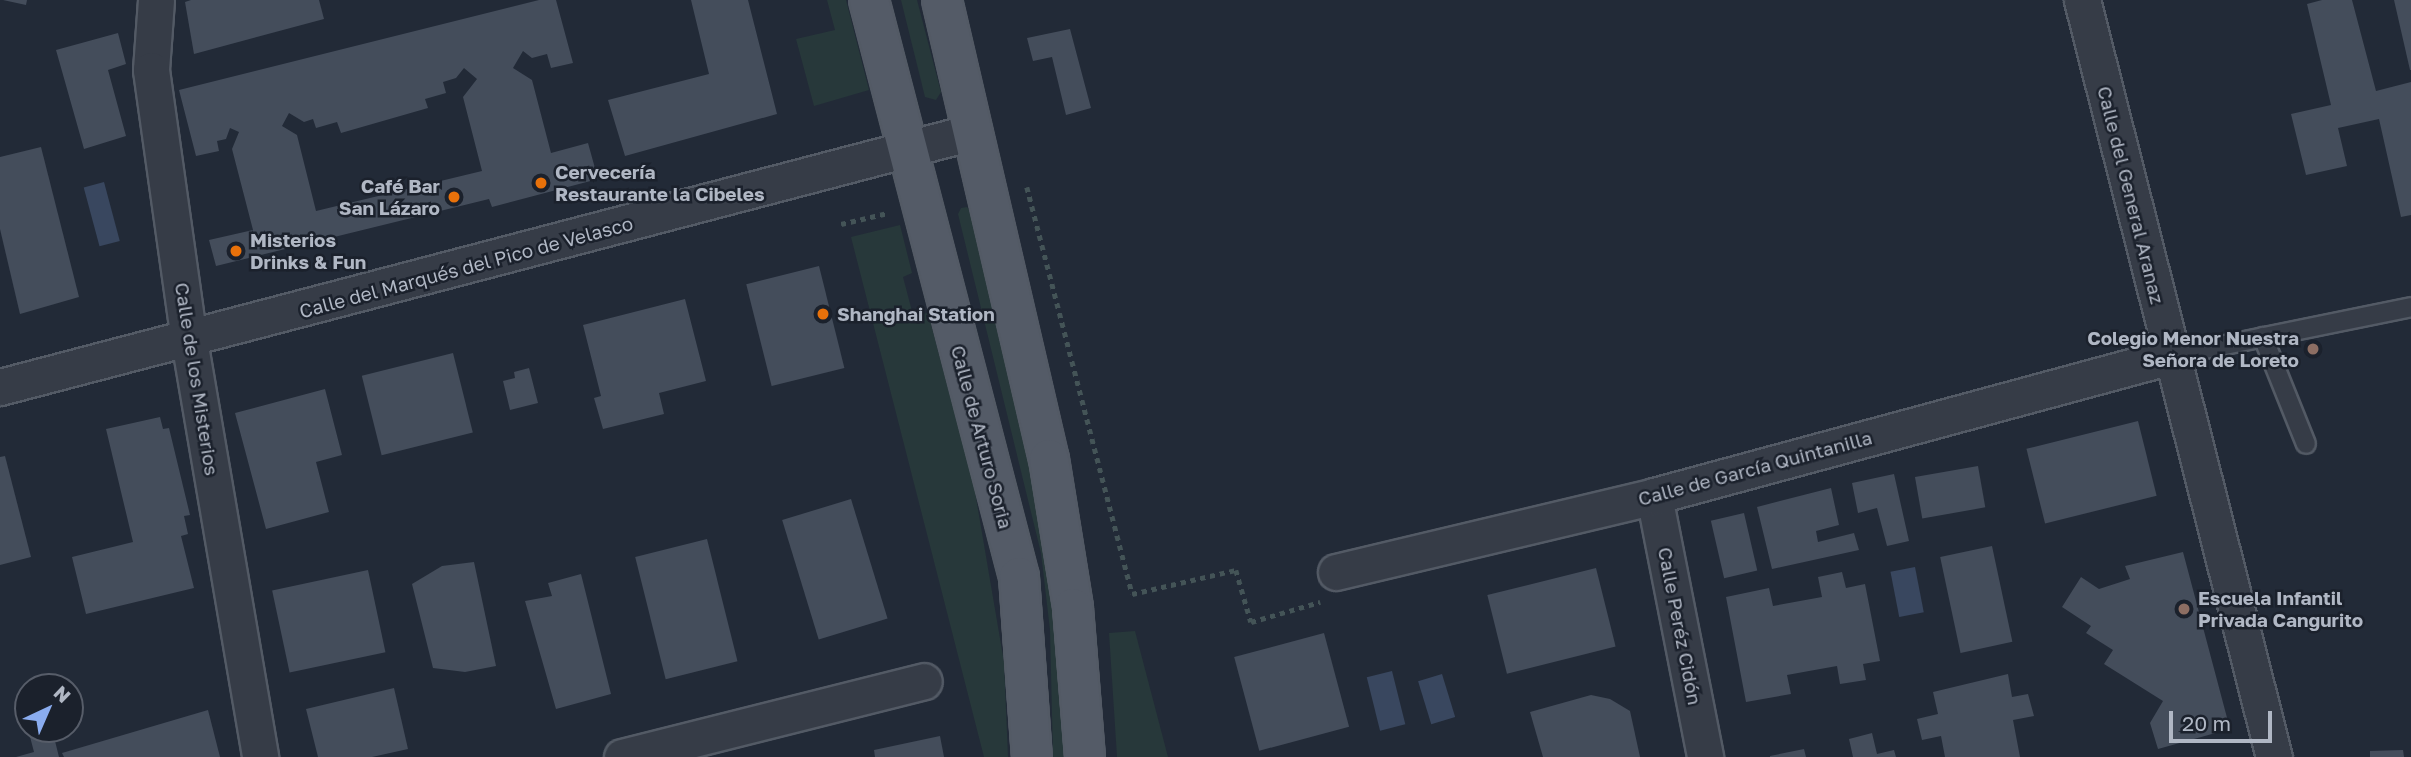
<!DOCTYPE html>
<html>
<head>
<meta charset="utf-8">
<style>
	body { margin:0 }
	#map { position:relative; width:2411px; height:757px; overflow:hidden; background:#222a37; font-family:"Golos Text",sans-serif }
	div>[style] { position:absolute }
	.green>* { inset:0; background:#27383a }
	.water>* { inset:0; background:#39475f; transform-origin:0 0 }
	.building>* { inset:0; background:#444d5b; transform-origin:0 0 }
	.path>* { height:4.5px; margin-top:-2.25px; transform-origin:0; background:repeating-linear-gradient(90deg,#445457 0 5px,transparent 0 10px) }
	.roads { filter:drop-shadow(2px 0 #535a65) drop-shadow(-2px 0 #535a65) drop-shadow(0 2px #535a65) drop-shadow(0 -2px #535a65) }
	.lane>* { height:18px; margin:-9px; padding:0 9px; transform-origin:9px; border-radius:9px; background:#363c47 }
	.street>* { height:35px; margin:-17.5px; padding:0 17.5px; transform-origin:17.5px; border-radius:17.5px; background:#363c47 }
	.primary>* { height:38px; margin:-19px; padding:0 19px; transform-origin:19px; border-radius:19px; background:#545b67 }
	.dots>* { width:19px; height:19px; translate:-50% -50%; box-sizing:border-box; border:4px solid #1b212c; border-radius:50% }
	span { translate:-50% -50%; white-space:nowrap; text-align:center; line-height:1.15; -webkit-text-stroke:5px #1b212c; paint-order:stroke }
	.poi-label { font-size:19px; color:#b0b7c4; font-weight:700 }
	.left { translate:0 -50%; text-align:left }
	.right { translate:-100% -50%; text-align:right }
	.street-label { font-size:19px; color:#b0b7c4 }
	.north { position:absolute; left:14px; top:673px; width:70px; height:70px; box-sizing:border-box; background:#1b212c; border:2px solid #575d69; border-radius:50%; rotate:44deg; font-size:19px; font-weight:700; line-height:28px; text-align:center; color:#b0b7c4 }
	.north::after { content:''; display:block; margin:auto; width:24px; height:32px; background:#8aacef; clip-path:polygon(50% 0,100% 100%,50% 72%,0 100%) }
	.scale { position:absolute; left:2169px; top:711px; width:103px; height:32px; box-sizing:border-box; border:4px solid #b0b7c4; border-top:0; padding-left:9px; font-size:21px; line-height:24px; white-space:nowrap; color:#b0b7c4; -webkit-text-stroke:5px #1b212c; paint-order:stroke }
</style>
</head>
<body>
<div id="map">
	<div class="green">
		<div style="clip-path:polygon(827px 0,846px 0,869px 90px,814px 106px,796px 39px,835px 30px)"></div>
		<div style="clip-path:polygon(901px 0,917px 0,941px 92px,936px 100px,925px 97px)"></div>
		<div style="clip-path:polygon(967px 207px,972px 214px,1029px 446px,1050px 560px,1066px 757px,1053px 757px,1050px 630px,1041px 553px,958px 214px,961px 208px)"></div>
		<div style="clip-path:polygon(900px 225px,912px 273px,903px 277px,913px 315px,928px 313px,974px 486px,1004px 662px,1008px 757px,984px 757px,851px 237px)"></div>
		<div style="clip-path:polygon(1135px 631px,1168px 757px,1117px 757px,1109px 633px)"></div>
	</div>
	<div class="water">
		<div style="left:104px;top:182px;width:61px;height:21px;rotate:75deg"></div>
		<div style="left:1915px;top:567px;width:46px;height:25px;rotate:79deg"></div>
		<div style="left:1392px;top:671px;width:55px;height:26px;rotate:76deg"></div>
		<div style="left:1442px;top:674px;width:45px;height:25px;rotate:73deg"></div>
	</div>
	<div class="building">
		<div style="clip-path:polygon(3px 0,27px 0,26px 5px)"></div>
		<div style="clip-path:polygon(191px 0,319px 0,324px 19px,194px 54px,185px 2px)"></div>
		<div style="clip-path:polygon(evenodd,539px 0,556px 0,573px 63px,551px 68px,547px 54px,532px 58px,523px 51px,513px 68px,532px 80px,551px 153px,588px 143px,598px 179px,492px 207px,489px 199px,216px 266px,209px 240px,253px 230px,232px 149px,239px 132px,230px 128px,226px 139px,217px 141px,219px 151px,196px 156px,179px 90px,539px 0,464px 68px,477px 79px,463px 97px,482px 171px,316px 211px,297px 135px,282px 126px,289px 113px,304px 122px,313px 119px,316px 128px,337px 122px,341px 133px,428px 108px,425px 99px,446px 93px,443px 82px,456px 78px,464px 68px)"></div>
		<div style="clip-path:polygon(691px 0,748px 0,777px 114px,625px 156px,608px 100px,709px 74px)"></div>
		<div style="clip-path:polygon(2322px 0,2352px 0,2376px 91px,2411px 82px,2411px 215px,2401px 217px,2379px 119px,2338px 128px,2347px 166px,2306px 175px,2291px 114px,2331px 105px,2307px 4px)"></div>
		<div style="clip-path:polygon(2394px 0,2411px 0,2411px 70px,2410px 70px)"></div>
		<div style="clip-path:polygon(1070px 29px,1091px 108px,1066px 115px,1052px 57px,1033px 61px,1027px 38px)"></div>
		<div style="clip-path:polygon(118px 33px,126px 64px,108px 70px,126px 136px,84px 149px,56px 50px)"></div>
		<div style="clip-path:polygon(41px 147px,79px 297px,20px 314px,0 229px,0 157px)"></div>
		<div style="left:819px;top:266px;width:105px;height:75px;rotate:76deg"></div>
		<div style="clip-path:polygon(685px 299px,706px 381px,659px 393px,664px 414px,603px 429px,594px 398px,601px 396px,583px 325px)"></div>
		<div style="left:453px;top:353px;width:82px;height:94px;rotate:76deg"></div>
		<div style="clip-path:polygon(529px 368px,538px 403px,510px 410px,503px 381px,515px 378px,514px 372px)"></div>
		<div style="clip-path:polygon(325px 389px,342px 455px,316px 462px,329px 512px,266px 529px,235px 413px)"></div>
		<div style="clip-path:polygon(160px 417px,163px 429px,169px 428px,190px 515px,184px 516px,188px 534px,181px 536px,194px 588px,86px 614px,72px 557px,133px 542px,106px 429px)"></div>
		<div style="left:2138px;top:421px;width:77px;height:115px;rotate:76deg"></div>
		<div style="clip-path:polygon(5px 456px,31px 557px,0 565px,0 457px)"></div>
		<div style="left:1978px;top:466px;width:42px;height:64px;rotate:80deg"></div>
		<div style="clip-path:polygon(1894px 474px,1909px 541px,1887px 546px,1877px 508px,1858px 513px,1852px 483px)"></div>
		<div style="clip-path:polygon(1831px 488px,1839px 525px,1816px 531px,1818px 542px,1854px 533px,1859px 550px,1772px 569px,1757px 507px)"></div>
		<div style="left:851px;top:499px;width:125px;height:72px;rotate:73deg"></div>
		<div style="left:1744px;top:513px;width:59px;height:34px;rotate:77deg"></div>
		<div style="left:707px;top:539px;width:126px;height:74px;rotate:76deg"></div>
		<div style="left:1992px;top:546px;width:98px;height:53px;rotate:78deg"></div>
		<div style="clip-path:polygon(2183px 552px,2230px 729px,2158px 749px,2150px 723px,2163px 701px,2104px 664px,2113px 650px,2086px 633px,2091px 626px,2062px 607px,2081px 577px,2099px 589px,2130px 579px,2125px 566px)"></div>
		<div style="clip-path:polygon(474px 562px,496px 666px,465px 672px,433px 668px,412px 584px,442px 566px)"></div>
		<div style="left:1596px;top:568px;width:81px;height:112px;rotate:76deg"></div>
		<div style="left:368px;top:570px;width:84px;height:98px;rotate:78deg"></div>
		<div style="clip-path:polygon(1842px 572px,1846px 588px,1865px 584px,1880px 661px,1863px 664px,1866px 680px,1840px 684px,1837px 666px,1809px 671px,1787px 675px,1791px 694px,1746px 702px,1726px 597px,1769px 588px,1773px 606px,1822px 597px,1818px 577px)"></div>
		<div style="clip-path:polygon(581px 574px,611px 694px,556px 709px,525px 601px,552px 596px,548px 583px)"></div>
		<div style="left:1324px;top:633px;width:97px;height:93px;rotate:75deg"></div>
		<div style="clip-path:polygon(2008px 674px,2012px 697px,2028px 694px,2034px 716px,2013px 720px,2020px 757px,1945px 757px,1941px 736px,1922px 740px,1917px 719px,1938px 714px,1933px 692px)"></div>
		<div style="clip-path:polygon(394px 688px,408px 749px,372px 757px,318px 757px,306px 709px)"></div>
		<div style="clip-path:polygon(1591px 695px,1610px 699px,1630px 711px,1640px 757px,1543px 757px,1530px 712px)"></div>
		<div style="clip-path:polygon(28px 699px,28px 725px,27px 725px,21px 701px)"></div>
		<div style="clip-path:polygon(208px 710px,220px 757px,64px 757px,62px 753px)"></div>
		<div style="clip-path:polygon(28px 729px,52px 729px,59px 757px,16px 757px,34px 752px)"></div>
		<div style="clip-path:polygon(1872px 733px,1877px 754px,1894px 750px,1896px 757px,1853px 757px,1849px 739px)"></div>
		<div style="clip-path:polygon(940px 736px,944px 757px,875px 757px,874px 750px)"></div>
		<div style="clip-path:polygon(1804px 749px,1806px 757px,1770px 757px,1770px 756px)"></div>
		<div style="clip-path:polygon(2403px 750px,2404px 757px,2370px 757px,2370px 751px)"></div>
	</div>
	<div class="path">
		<div style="left:1027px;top:187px;width:420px;rotate:75.5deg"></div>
		<div style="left:1132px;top:594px;width:107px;rotate:-13deg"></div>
		<div style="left:1236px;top:570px;width:54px;rotate:73.9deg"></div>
		<div style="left:1251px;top:622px;width:72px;rotate:-16.2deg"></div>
		<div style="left:841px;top:224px;width:48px;rotate:-13.2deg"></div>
	</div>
	<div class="roads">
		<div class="lane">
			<div style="left:2263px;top:337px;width:115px;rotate:68.1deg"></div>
			<div style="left:2171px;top:356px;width:245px;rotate:-11.5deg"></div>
		</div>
		<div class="street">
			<div style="left:156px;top:0;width:70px;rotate:94.1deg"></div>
			<div style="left:151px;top:70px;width:273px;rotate:82deg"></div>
			<div style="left:189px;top:340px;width:423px;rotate:80.3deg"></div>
			<div style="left:2082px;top:0;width:781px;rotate:75.77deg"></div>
			<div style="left:0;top:387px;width:1005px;rotate:-14.7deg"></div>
			<div style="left:1654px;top:496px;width:266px;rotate:78.9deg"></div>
			<div style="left:1336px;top:572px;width:327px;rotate:-13.4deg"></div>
			<div style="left:1654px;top:496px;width:536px;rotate:-15.15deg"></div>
			<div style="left:622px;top:757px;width:311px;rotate:-14.1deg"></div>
		</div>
		<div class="primary">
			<div style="left:869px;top:0;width:596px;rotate:75.43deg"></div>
			<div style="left:1019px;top:577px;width:180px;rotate:85.9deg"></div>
			<div style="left:942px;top:0;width:471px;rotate:76.9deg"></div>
			<div style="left:1049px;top:459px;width:151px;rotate:80.8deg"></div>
			<div style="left:1073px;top:608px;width:149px;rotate:85.4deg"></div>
		</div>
	</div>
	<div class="dots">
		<div style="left:541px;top:183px;background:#e8710a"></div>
		<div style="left:454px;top:197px;background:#e8710a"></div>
		<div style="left:236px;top:251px;background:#e8710a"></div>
		<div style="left:823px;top:314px;background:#e8710a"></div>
		<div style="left:2313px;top:349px;background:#8d6e63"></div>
		<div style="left:2184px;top:609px;background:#8d6e63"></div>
	</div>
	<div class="poi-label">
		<span class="left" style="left:555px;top:183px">Cervecería<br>Restaurante la Cibeles</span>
		<span class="right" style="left:440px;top:197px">Café Bar<br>San Lázaro</span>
		<span class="left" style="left:250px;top:251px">Misterios<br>Drinks &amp; Fun</span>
		<span class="left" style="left:837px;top:314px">Shanghai Station</span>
		<span class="right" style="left:2299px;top:349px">Colegio Menor Nuestra<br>Señora de Loreto</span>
		<span class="left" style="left:2198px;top:609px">Escuela Infantil<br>Privada Cangurito</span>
	</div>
	<div class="street-label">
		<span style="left:2131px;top:195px;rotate:76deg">Calle del General Aranaz</span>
		<span style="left:466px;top:267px;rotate:-15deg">Calle del Marqués del Pico de Velasco</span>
		<span style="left:197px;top:379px;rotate:81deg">Calle de los Misterios</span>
		<span style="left:982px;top:437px;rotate:75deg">Calle de Arturo Soria</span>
		<span style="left:1755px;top:468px;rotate:-15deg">Calle de García Quintanilla</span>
		<span style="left:1680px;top:626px;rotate:79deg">Calle Peréz Cidón</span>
	</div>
	<div class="north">N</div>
	<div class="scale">20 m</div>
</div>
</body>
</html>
